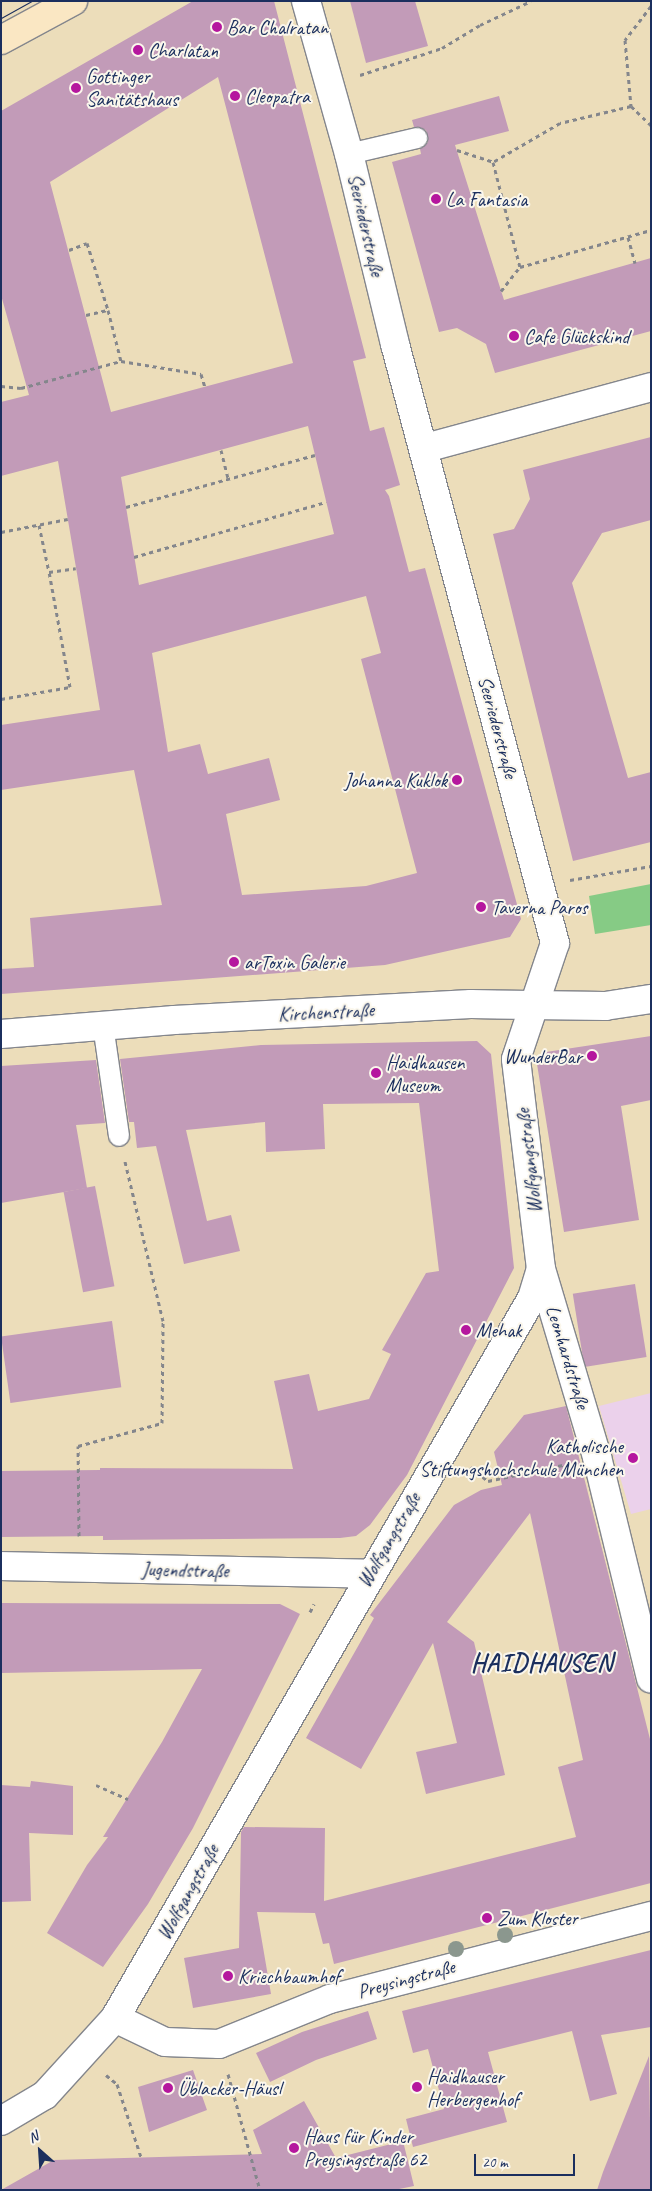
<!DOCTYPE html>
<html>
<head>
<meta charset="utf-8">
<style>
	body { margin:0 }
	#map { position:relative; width:652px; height:2191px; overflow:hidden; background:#ecddba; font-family:Caveat,sans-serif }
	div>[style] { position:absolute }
	.built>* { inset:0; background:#ebd1eb }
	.green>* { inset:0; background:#86cb85 }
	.building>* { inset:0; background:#c29bb8; transform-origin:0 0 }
	.path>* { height:3px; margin-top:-1.5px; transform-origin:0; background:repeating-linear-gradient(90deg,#84868c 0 4px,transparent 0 8px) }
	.roads { filter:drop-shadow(1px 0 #84868c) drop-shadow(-1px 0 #84868c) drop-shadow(0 1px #84868c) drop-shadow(0 -1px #84868c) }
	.service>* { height:20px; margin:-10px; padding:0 10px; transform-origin:10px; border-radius:10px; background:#fff }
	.pedestrian>* { height:28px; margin:-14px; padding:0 14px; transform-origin:14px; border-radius:14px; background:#fff }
	.minor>* { height:28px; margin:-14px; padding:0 14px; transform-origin:14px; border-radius:14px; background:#fff }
	.secondary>* { height:28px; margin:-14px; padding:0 14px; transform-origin:14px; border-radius:14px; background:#fae7c3 }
	.tram>* { height:1px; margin:-0.5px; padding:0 0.5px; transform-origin:0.5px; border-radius:0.5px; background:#1b2f5e }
	.trees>* { width:16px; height:16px; margin:-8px; border-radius:50%; background:#8b978e }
	.dots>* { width:14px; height:14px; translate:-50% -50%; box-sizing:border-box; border:2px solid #fbf7ec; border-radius:50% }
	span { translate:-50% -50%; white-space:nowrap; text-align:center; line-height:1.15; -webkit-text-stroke:4px #fbf7ec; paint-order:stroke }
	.poi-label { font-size:20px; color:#1b2f5e }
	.left { translate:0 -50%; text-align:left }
	.right { translate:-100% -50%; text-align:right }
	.street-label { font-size:20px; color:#1b2f5e }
	.district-label { font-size:25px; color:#1b2f5e; font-weight:700; letter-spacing:1px }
	.frame { position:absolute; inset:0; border:2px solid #1b2f5e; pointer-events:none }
	.north { position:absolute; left:15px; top:2126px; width:50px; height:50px; -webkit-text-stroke:4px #fbf7ec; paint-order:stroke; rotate:334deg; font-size:14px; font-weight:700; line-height:20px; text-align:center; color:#1b2f5e }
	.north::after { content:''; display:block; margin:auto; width:18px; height:22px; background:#1b2f5e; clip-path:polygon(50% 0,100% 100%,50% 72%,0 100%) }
	.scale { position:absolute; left:474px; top:2154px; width:101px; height:22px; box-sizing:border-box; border:2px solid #1b2f5e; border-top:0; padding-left:6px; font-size:15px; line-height:18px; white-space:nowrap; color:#1b2f5e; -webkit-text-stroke:4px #fbf7ec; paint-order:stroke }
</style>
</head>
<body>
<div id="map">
	<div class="built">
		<div style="clip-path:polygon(651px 1393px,651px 1509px,631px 1514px,599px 1406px)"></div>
	</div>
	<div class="green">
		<div style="clip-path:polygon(651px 884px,651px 925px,595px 934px,589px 896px)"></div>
	</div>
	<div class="building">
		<div style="clip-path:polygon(evenodd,193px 1px,274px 1px,366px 358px,353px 361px,370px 431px,384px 427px,400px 485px,385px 490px,389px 496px,409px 572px,425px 568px,521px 919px,510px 937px,385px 965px,1px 994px,1px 969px,34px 967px,30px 918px,162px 905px,134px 770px,1px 790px,1px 725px,100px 710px,58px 461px,1px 476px,1px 402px,29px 395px,1px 295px,1px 111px,193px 1px,218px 77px,293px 363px,111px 412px,50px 182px,218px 77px,193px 1px,308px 426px,334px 534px,139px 585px,121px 477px,308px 426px,193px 1px,366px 596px,381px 653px,361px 659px,417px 873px,366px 886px,242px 895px,226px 814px,280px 800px,269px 758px,208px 774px,200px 744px,168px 752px,152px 653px,366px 596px)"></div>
		<div style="clip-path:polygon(350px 1px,415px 1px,428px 46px,366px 63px)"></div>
		<div style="clip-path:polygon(499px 96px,509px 131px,455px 145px,504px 300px,651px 258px,651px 331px,495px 373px,486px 344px,457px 328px,439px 332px,392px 162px,421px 154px,420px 149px,428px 142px,426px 130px,414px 127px,412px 120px)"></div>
		<div style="clip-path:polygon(651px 437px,651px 520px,602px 533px,572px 583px,628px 778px,651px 772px,651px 842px,573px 861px,493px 534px,514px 529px,530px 499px,523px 470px)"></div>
		<div style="clip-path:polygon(651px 1036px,651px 1100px,621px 1106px,639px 1220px,564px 1232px,537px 1064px,546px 1052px)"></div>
		<div style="clip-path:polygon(477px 1041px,491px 1054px,514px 1268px,407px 1475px,370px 1525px,356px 1536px,340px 1538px,103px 1540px,103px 1536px,1px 1537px,1px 1471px,100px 1470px,100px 1468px,293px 1469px,274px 1381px,309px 1374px,318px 1411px,369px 1399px,391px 1354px,382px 1350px,426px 1273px,439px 1271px,419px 1103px,323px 1104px,325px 1149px,266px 1152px,265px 1122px,186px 1130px,207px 1221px,231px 1215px,240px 1251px,184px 1264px,156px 1146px,137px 1148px,134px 1122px,129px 1122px,120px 1059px,261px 1045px)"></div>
		<div style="clip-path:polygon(96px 1060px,105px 1123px,76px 1125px,87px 1188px,1px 1203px,1px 1066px)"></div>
		<div style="left:95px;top:1186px;width:102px;height:32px;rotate:79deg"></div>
		<div style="left:635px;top:1284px;width:74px;height:63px;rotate:81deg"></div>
		<div style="left:112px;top:1321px;width:67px;height:112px;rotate:82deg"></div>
		<div style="clip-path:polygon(566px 1406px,651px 1743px,651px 1883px,334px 1964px,329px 1943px,323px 1944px,315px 1913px,257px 1912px,271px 1994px,193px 2008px,184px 1958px,239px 1948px,241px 1832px,244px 1827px,325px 1828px,324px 1901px,576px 1837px,558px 1767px,583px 1760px,530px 1513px,447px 1622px,474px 1642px,505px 1775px,426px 1794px,416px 1752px,457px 1743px,433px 1643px,361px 1769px,306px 1738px,374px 1618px,370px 1615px,454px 1505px,481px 1490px,502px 1485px,494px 1452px,524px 1415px)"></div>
		<div style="clip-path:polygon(1px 1603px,280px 1604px,300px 1614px,193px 1828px,148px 1904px,103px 1967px,47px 1933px,87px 1865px,108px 1837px,103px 1837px,162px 1742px,202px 1669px,1px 1673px)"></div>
		<div style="clip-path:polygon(31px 1781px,73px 1786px,73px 1835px,29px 1833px,31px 1901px,2px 1902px,1px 1785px,30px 1787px)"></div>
		<div style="clip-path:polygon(651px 1950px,651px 2027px,601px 2035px,617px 2094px,590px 2101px,572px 2031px,488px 2052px,507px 2122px,413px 2147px,406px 2119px,444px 2109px,428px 2049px,413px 2053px,402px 2011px)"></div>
		<div style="clip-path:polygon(368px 2011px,377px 2039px,316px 2060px,270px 2082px,256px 2053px,302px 2032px)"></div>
		<div style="clip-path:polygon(649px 2056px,651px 2190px,597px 2190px,603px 2172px)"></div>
		<div style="clip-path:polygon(193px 2070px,207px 2110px,149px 2132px,138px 2087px)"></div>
		<div style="clip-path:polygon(304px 2101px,336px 2158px,403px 2141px,414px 2186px,394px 2190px,1px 2190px,54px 2160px,262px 2154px,253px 2130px)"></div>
	</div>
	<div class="path">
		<div style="left:651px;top:6px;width:43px;rotate:127.4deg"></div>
		<div style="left:625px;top:40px;width:66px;rotate:84.8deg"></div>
		<div style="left:631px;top:106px;width:28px;rotate:44deg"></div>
		<div style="left:360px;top:75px;width:86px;rotate:-18.2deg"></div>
		<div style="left:442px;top:48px;width:44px;rotate:-31.2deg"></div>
		<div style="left:480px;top:25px;width:56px;rotate:-25.2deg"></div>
		<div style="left:631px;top:106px;width:73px;rotate:166.5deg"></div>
		<div style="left:560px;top:123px;width:78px;rotate:149.8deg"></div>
		<div style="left:493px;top:162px;width:108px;rotate:75.6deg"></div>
		<div style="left:520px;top:267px;width:136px;rotate:-15.8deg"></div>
		<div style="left:457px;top:150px;width:38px;rotate:18deg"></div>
		<div style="left:628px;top:237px;width:27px;rotate:75deg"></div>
		<div style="left:69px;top:250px;width:19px;rotate:-21deg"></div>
		<div style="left:87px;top:243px;width:70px;rotate:72.6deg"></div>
		<div style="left:501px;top:291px;width:31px;rotate:-52deg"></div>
		<div style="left:86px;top:315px;width:23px;rotate:-13deg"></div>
		<div style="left:108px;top:310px;width:53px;rotate:75.7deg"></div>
		<div style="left:1px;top:386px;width:20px;rotate:6deg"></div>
		<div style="left:21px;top:388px;width:104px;rotate:-15.1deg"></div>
		<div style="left:121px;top:361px;width:81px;rotate:9.2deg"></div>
		<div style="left:201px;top:374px;width:14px;rotate:73deg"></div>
		<div style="left:221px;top:450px;width:30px;rotate:76deg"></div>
		<div style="left:126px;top:507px;width:196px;rotate:-15.4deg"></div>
		<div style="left:39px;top:525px;width:48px;rotate:78deg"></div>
		<div style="left:1px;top:532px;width:68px;rotate:-11deg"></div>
		<div style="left:134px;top:557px;width:200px;rotate:-16deg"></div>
		<div style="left:1px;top:699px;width:70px;rotate:-9.9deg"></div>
		<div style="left:70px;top:687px;width:117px;rotate:-100.3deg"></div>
		<div style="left:49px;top:572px;width:27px;rotate:-8deg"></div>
		<div style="left:570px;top:880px;width:82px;rotate:-9.8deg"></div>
		<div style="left:470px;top:1467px;width:23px;rotate:38deg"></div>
		<div style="left:488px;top:1481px;width:81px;rotate:-12.1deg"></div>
		<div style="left:79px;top:1536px;width:90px;rotate:-90.6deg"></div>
		<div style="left:78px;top:1446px;width:87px;rotate:-15.3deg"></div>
		<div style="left:162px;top:1423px;width:102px;rotate:-89.4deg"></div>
		<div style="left:163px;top:1321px;width:164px;rotate:-103.4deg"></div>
		<div style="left:310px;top:1612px;width:9px;rotate:-63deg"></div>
		<div style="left:96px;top:1785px;width:35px;rotate:24deg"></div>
		<div style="left:228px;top:2074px;width:120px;rotate:74.6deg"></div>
		<div style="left:106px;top:2075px;width:14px;rotate:39deg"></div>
		<div style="left:117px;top:2084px;width:77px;rotate:71.8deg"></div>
	</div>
	<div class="roads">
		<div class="service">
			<div style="left:349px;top:154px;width:70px;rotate:-13.2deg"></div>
			<div style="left:103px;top:1025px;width:112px;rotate:81.8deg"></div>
		</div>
		<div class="pedestrian">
			<div style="left:425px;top:448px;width:234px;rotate:-15.1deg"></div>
			<div style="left:541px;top:1269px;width:196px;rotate:73.4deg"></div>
			<div style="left:597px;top:1457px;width:228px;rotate:76.3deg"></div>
		</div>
		<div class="minor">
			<div style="left:1px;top:1034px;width:174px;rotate:-4.6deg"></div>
			<div style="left:174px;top:1020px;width:297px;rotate:-3.1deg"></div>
			<div style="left:471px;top:1004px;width:134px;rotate:0.9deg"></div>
			<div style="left:605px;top:1006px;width:47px;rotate:-8.7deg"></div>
			<div style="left:1px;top:1566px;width:369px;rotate:1.2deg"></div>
			<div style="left:115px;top:2018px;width:55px;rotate:25.6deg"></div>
			<div style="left:165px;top:2042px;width:54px;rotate:2.1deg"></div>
			<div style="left:219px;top:2044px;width:120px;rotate:-22.1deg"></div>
			<div style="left:330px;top:1999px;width:332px;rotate:-14.5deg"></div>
			<div style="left:1px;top:2121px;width:51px;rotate:-30.6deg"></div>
			<div style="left:45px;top:2095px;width:104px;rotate:-47.7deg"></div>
			<div style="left:115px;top:2018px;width:832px;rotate:-59.92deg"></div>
			<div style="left:532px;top:1298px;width:30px;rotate:-73deg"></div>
			<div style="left:541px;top:1269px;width:211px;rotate:-96.8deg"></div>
			<div style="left:516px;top:1059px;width:122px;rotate:-71.4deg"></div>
			<div style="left:555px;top:943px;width:620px;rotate:-104.96deg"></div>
			<div style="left:395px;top:344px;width:195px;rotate:-103.6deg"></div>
			<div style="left:349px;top:154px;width:159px;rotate:-105.7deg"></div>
		</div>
		<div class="secondary">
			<div style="left:1px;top:40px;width:82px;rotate:-28.4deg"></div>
		</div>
	</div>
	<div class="tram">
		<div style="left:1px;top:18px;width:35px;rotate:-29deg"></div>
	</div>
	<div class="trees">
		<div style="left:505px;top:1935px"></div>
		<div style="left:456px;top:1949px"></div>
	</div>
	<div class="dots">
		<div style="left:217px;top:27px;background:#b5179e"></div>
		<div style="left:138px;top:50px;background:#b5179e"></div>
		<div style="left:76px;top:88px;background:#b5179e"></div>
		<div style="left:235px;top:96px;background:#b5179e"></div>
		<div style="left:436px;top:199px;background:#b5179e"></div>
		<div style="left:514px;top:336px;background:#b5179e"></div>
		<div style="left:457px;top:780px;background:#b5179e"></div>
		<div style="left:481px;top:907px;background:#b5179e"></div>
		<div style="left:234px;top:962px;background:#b5179e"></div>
		<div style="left:592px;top:1056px;background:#b5179e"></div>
		<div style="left:376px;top:1073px;background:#b5179e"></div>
		<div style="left:466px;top:1330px;background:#b5179e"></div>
		<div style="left:633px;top:1458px;background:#b5179e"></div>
		<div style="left:487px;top:1918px;background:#b5179e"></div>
		<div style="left:228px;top:1976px;background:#b5179e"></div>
		<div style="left:417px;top:2087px;background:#b5179e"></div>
		<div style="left:168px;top:2088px;background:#b5179e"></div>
		<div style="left:294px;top:2148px;background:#b5179e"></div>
	</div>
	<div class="poi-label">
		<span class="left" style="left:227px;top:27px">Bar Chalratan</span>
		<span class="left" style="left:148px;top:50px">Charlatan</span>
		<span class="left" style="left:86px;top:88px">Gottinger<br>Sanitätshaus</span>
		<span class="left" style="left:245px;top:96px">Cleopatra</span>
		<span class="left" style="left:446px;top:199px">La Fantasia</span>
		<span class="left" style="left:524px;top:336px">Cafe Glückskind</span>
		<span class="right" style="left:447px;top:780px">Johanna Kuklok</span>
		<span class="left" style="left:491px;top:907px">Taverna Paros</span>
		<span class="left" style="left:244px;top:962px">arToxin Galerie</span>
		<span class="right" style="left:582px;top:1056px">WunderBar</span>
		<span class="left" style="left:386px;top:1074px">Haidhausen<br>Museum</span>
		<span class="left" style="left:476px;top:1330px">Mehak</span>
		<span class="right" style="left:623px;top:1458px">Katholische<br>Stiftungshochschule München</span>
		<span class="left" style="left:497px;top:1918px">Zum Kloster</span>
		<span class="left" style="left:238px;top:1976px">Kriechbaumhof</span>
		<span class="left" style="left:427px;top:2088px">Haidhauser<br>Herbergenhof</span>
		<span class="left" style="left:178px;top:2088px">Üblacker-Häusl</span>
		<span class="left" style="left:304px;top:2148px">Haus für Kinder<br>Preysingstraße 62</span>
	</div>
	<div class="street-label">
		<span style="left:366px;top:225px;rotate:77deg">Seeriederstraße</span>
		<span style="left:498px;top:727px;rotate:75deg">Seeriederstraße</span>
		<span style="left:326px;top:1012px;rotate:-3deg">Kirchenstraße</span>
		<span style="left:529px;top:1161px;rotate:-97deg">Wolfgangstraße</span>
		<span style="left:568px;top:1357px;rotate:73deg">Leonhardstraße</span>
		<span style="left:389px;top:1540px;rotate:-60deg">Wolfgangstraße</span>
		<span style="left:185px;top:1570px;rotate:1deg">Jugendstraße</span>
		<span style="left:188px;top:1892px;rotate:-61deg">Wolfgangstraße</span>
		<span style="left:406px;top:1979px;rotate:-15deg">Preysingstraße</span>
	</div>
	<div class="district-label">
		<span style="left:542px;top:1663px">HAIDHAUSEN</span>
	</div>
	<div class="frame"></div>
	<div class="north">N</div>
	<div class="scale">20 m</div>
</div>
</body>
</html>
